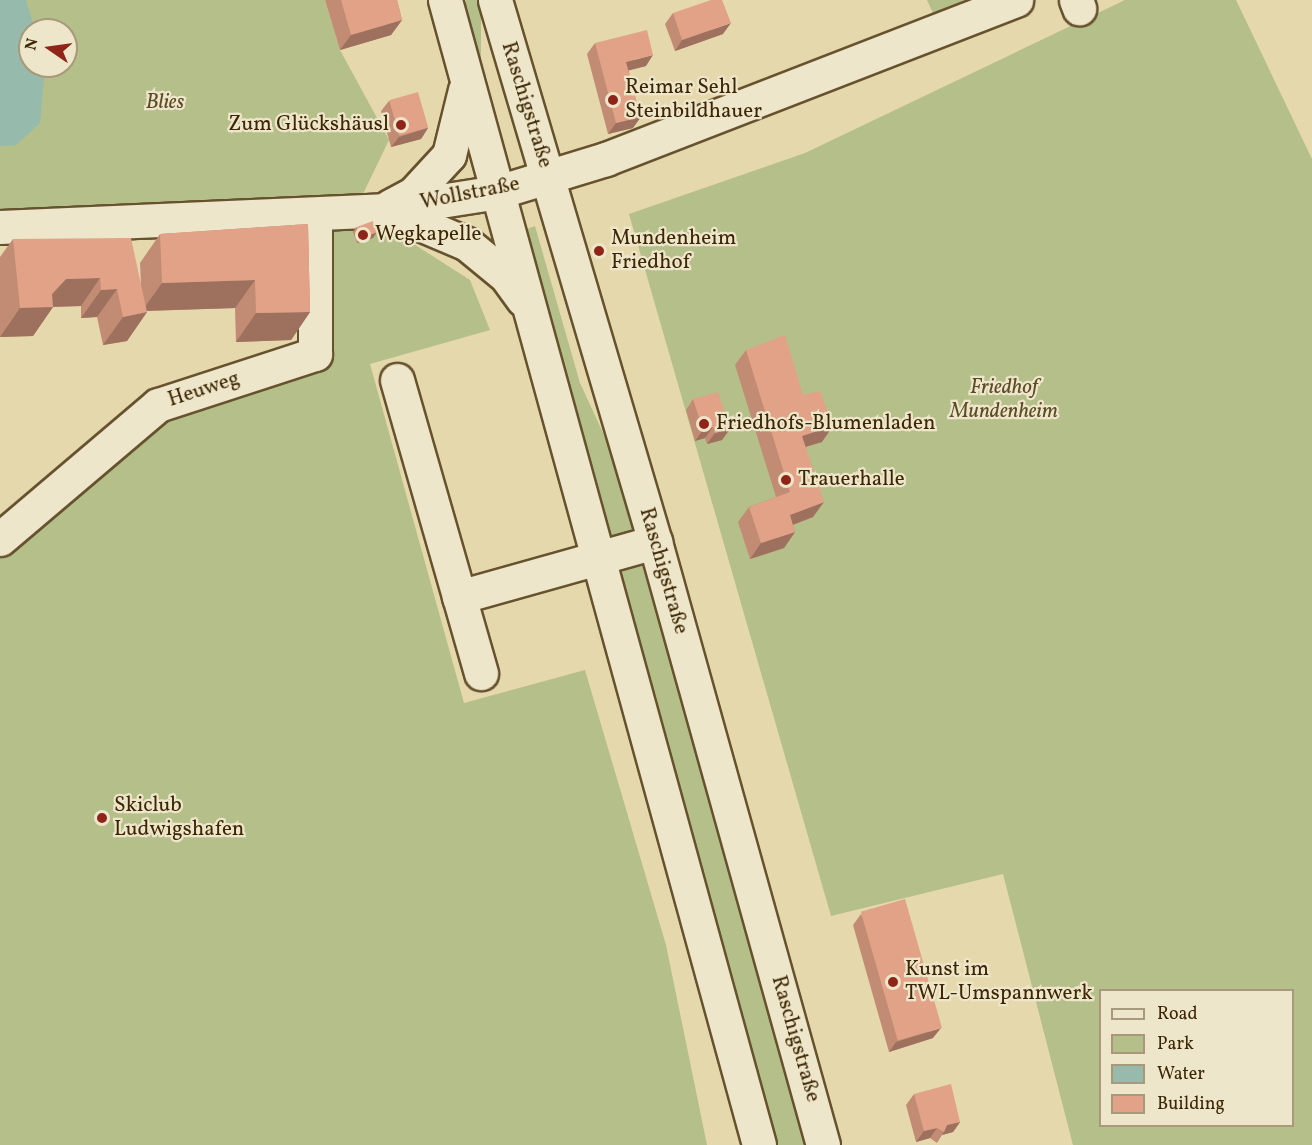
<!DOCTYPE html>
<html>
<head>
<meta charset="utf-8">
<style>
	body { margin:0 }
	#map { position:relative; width:1312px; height:1145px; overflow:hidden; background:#e5d8ad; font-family:Vollkorn,serif }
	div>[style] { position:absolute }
	.green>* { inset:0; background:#b4bf8a; transform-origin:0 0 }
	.water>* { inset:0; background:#96baab }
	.roads { filter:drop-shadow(2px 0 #67522e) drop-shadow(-2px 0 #67522e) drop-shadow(0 2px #67522e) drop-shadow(0 -2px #67522e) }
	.minor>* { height:33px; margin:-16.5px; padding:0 16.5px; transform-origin:16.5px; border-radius:16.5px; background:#eee6ca }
	.wall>* { inset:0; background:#c28b74 }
	.shaded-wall>* { inset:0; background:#9e715e }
	.building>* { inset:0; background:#e1a287; transform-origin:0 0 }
	.dots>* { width:16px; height:16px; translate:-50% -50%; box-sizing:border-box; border:3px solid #eee6ca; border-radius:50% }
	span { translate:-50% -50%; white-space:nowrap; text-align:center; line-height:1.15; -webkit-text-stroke:4.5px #eee6ca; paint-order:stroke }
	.poi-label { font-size:21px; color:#3d2603 }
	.left { translate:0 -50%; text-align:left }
	.right { translate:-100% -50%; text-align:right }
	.park-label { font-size:21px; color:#5b4c25; font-style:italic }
	.street-label { font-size:21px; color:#3d2603 }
	.legend { position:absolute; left:1099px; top:989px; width:195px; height:138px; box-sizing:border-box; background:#eee6ca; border:2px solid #a7997a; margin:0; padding:8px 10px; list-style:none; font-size:18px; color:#3d2603 }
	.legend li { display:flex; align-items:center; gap:12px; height:30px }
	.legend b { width:30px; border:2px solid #a7997a }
	.north { position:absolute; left:18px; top:18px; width:60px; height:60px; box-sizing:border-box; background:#eee6ca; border:2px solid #a7997a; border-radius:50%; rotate:283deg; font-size:16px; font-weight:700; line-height:24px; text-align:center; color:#3d2603 }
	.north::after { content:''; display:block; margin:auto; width:21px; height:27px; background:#8f2418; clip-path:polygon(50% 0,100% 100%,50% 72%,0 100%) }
</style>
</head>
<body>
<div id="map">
	<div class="green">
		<div style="clip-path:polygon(evenodd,0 0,325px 0,340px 50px,389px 140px,361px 198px,0 214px,0 0,30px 30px,66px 30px,66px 66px,30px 66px,30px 30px)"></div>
		<div style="left:466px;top:0;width:15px;height:141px"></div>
		<div style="clip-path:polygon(927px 0,964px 0,934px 15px)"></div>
		<div style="clip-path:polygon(evenodd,1125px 0,1236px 0,1312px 159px,1312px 1145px,1073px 1145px,1003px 874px,831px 916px,629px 214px,805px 153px,1125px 0,1100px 990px,1292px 990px,1292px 1126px,1100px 1126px,1100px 990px)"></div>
		<div style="clip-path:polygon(384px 225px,470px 280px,490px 330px,370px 364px,464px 703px,585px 670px,666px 945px,707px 1145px,0 1145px,0 552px,165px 417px,331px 366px,329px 229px)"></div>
		<div style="clip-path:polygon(535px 226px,580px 383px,617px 463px,639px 540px,610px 541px,527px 229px)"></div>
		<div style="left:655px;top:542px;width:626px;height:58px;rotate:74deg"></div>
	</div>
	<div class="water">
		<div style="clip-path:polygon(0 0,26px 0,35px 30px,30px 30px,30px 66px,45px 66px,40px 123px,16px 145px,0 146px)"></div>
	</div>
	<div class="roads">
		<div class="minor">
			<div style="left:445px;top:0;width:1187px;rotate:74.66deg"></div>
			<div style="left:495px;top:0;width:565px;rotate:73.55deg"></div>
			<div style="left:655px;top:542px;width:626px;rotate:74.43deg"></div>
			<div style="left:1076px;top:0;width:9px;rotate:69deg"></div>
			<div style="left:390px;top:206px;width:26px;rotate:-28deg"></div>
			<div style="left:413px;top:194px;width:53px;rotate:-47.3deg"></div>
			<div style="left:449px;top:155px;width:67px;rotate:-76.2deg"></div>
			<div style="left:392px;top:212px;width:82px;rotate:23.1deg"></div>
			<div style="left:467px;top:244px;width:50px;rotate:39.4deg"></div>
			<div style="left:506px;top:276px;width:29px;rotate:54deg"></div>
			<div style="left:0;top:227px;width:383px;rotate:-2.5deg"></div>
			<div style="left:383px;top:210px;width:116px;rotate:-8.9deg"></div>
			<div style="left:498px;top:192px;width:113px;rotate:-17deg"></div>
			<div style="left:606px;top:159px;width:440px;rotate:-21.2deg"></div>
			<div style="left:397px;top:380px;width:305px;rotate:74deg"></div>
			<div style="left:0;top:539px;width:207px;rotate:-40.3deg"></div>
			<div style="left:158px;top:405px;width:165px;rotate:-18deg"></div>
			<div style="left:315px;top:354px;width:139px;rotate:-90deg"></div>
			<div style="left:459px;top:597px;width:204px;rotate:-15.7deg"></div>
		</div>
	</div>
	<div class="wall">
		<div style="clip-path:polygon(325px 0,397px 0,402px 20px,391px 35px,340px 50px)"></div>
		<div style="clip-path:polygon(673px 13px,723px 34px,675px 51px,665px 24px)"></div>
		<div style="clip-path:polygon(595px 43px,646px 66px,629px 70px,633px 128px,608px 134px,587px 54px)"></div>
		<div style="clip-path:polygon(389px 101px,428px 128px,421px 139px,391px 147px,381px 111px)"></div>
		<div style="clip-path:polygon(308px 224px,310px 312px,291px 340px,236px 342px,235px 308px,146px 311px,147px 312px,127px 341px,103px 345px,97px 317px,81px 318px,81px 306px,53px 307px,33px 336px,0 337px,0 257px,13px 239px,141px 285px,140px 263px,160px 234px)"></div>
		<div style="clip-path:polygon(356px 227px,377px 232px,373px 238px,357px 243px,353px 232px)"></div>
		<div style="clip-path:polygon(746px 350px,803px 395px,822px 442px,806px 447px,813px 517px,793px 525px,795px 532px,784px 548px,750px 559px,738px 522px,749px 507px,776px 497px,735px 365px)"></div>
		<div style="clip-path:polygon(693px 399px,730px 429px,722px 440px,707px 444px,705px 438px,695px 441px,686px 410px)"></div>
		<div style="clip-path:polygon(861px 914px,933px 1038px,889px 1052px,853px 925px)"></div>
		<div style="clip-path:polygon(914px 1094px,960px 1122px,953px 1132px,942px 1135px,937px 1143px,930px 1138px,916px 1142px,906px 1105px)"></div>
	</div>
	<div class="shaded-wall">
		<div style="clip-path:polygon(402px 20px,391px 35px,340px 50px,351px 35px)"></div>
		<div style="clip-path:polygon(731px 23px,723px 34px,675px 51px,682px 40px)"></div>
		<div style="clip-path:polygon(653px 55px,646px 66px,619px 73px,626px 62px)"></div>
		<div style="clip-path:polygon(641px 117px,633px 128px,608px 134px,616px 123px)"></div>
		<div style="clip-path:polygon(428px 128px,421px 139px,391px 147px,399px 137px)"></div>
		<div style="clip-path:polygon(377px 232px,373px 238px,357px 243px,361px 238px)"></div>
		<div style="clip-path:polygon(100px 278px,81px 306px,46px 307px,53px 307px,33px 336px,0 337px,20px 308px,52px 294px,66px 279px)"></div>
		<div style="clip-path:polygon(255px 280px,235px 308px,142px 311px,162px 283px)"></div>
		<div style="clip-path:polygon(117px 289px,97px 317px,81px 318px,101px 290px)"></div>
		<div style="clip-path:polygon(147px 312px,127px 341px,103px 345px,123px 317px)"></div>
		<div style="clip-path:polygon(310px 312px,291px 340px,236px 342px,256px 313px)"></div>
		<div style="clip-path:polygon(833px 426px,822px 442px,791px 451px,802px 436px)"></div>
		<div style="clip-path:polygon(713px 427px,705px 438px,695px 441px,703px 430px)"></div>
		<div style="clip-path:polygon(730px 429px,722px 440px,707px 444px,715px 433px)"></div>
		<div style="clip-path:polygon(824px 502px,813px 517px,779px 530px,790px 515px)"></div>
		<div style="clip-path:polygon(795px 532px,784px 548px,750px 559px,761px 543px)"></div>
		<div style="clip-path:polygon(941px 1028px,933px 1038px,889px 1052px,896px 1042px)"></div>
		<div style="clip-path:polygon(960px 1122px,953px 1132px,942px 1135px,947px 1125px)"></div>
		<div style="clip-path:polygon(937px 1128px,930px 1138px,916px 1142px,924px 1131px)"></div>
	</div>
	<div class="building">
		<div style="clip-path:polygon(341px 0,397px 0,402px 20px,351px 35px)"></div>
		<div style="clip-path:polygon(711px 0,722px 0,731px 23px,682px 40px,673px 13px)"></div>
		<div style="clip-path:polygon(647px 30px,653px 55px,626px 62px,641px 117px,616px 123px,595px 43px)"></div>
		<div style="left:418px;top:92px;width:37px;height:30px;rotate:74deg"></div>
		<div style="left:373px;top:221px;width:12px;height:18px;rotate:70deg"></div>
		<div style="clip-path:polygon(308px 224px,310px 312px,256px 313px,255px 280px,162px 283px,160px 234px)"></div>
		<div style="clip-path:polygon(131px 238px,147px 312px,123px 317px,117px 289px,101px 290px,100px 278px,66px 279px,52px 294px,53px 307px,20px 308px,13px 239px)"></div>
		<div style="clip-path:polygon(785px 335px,803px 395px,820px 391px,833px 426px,802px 436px,824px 502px,790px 515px,795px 532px,761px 543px,749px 507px,790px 492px,746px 350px)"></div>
		<div style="clip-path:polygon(718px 392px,730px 429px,715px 433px,713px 427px,703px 430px,693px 399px)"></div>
		<div style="left:905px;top:899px;width:134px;height:46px;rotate:74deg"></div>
		<div style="clip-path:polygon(951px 1084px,960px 1122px,947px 1125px,944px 1132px,937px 1128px,924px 1131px,914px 1094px)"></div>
	</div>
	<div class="dots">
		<div style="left:613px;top:100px;background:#8f2418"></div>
		<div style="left:401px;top:125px;background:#8f2418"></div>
		<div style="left:363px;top:235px;background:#8f2418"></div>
		<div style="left:599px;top:251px;background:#8f2418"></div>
		<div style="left:704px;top:424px;background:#8f2418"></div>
		<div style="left:786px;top:480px;background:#8f2418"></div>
		<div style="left:102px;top:818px;background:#8f2418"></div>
		<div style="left:893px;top:982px;background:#8f2418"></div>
	</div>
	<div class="poi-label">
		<span class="left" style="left:625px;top:100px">Reimar Sehl<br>Steinbildhauer</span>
		<span class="right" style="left:389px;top:125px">Zum Glückshäusl</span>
		<span class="left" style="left:375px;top:235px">Wegkapelle</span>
		<span class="left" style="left:611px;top:251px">Mundenheim<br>Friedhof</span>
		<span class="left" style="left:716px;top:424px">Friedhofs-Blumenladen</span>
		<span class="left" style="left:798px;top:480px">Trauerhalle</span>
		<span class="left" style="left:114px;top:818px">Skiclub<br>Ludwigshafen</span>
		<span class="left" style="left:905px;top:982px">Kunst im<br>TWL-Umspannwerk</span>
	</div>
	<div class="park-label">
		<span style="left:165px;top:103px">Blies</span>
		<span style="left:1004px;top:400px">Friedhof<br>Mundenheim</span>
	</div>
	<div class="street-label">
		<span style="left:526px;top:105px;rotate:73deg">Raschigstraße</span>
		<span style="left:470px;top:194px;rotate:-11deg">Wollstraße</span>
		<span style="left:204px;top:390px;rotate:-18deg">Heuweg</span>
		<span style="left:663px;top:571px;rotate:74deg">Raschigstraße</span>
		<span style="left:795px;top:1039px;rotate:74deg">Raschigstraße</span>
	</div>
	<ul class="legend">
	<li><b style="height:8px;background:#eee6ca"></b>Road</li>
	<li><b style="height:16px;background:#b4bf8a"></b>Park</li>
	<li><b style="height:16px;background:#96baab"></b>Water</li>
	<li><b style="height:16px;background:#e1a287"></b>Building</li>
	</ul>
	<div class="north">N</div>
</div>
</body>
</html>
